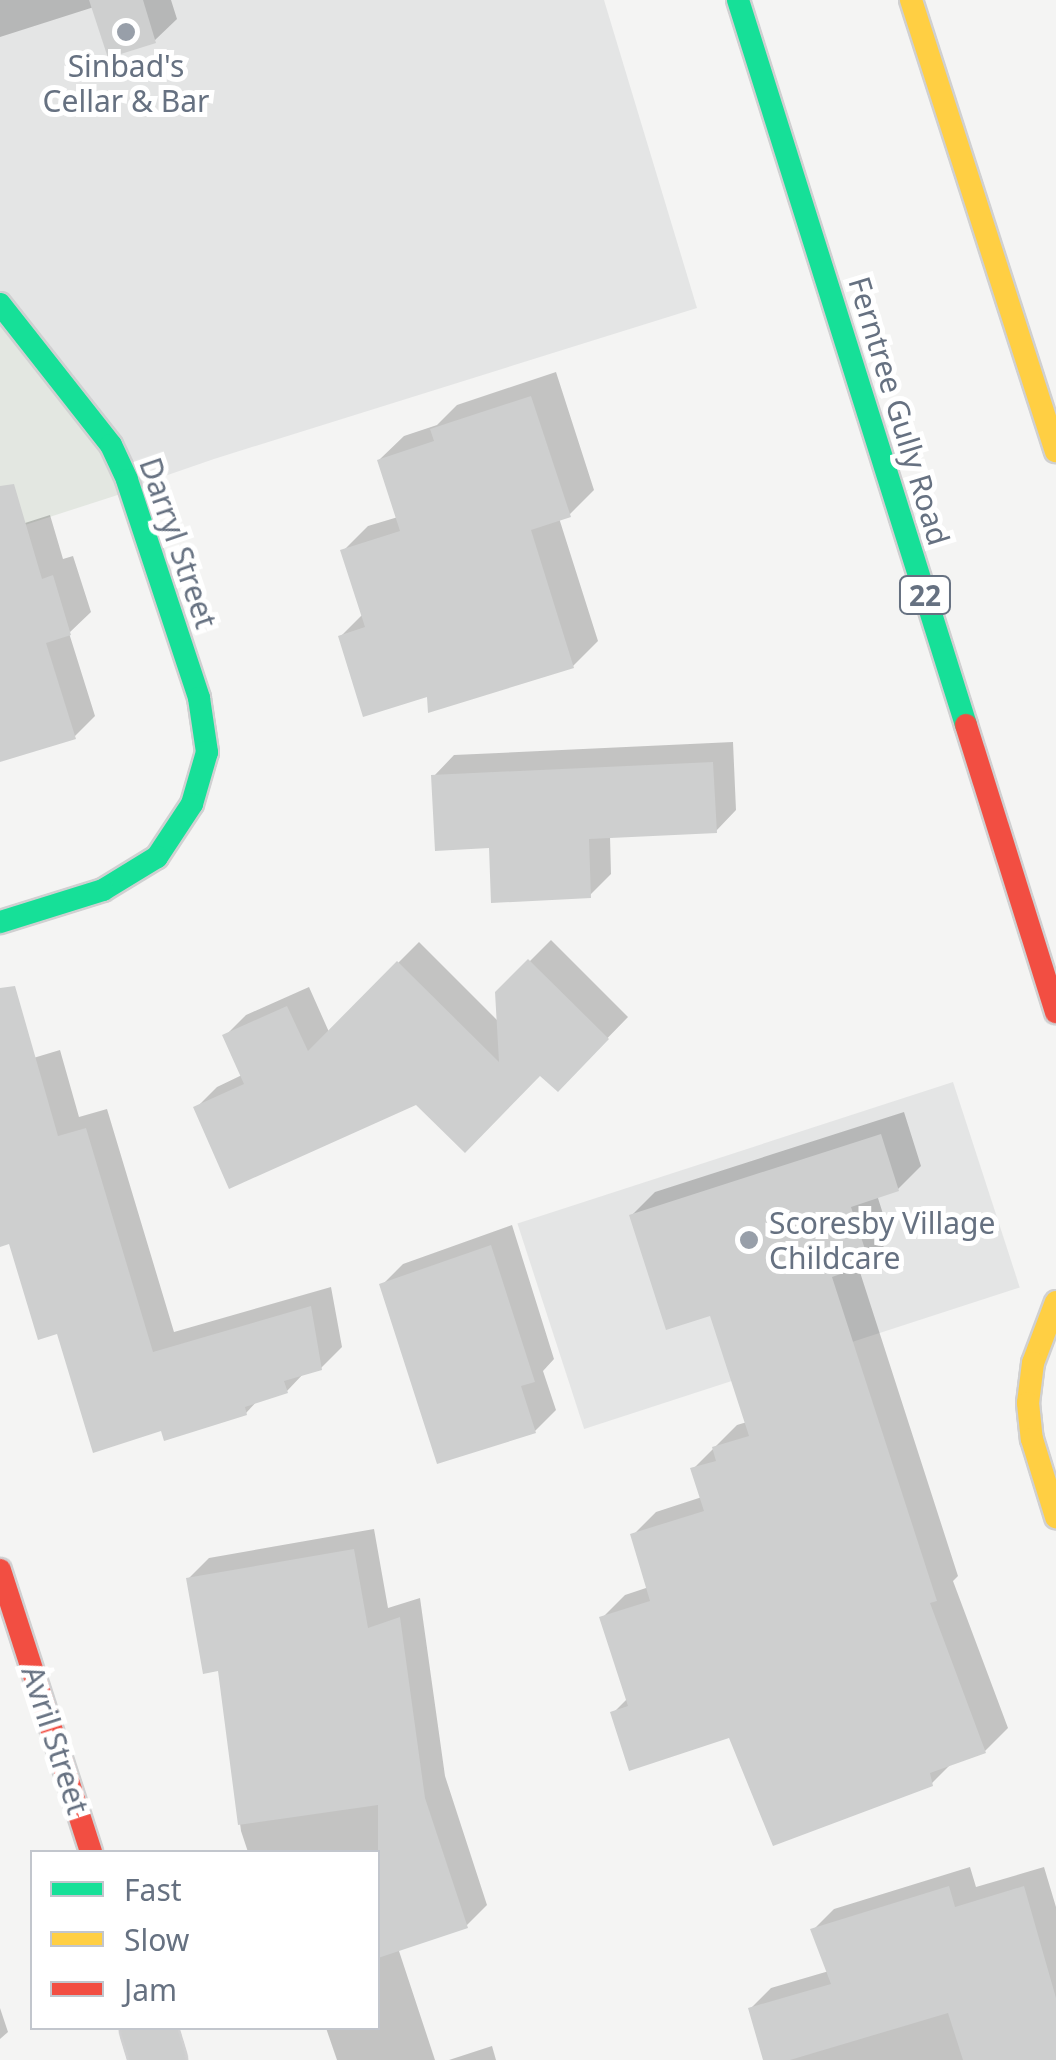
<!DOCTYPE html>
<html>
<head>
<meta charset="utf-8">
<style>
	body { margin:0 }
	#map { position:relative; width:1056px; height:2060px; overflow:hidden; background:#f4f4f3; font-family:"Noto Sans",sans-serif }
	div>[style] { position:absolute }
	.built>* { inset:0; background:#e4e5e5; transform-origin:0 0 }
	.green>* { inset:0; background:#e3e7e1 }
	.shadow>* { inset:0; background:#0003 }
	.building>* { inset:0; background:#cecfcf }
	.roads { filter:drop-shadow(2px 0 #d0d0d1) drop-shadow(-2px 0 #d0d0d1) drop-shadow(0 2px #d0d0d1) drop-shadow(0 -2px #d0d0d1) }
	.street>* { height:55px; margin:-27.5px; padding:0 27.5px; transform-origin:27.5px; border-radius:27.5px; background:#cdcece }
	.fast>* { height:22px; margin:-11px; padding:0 11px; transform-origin:11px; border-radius:11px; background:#16e098 }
	.slow>* { height:22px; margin:-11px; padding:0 11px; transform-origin:11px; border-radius:11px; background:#ffcf43 }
	.jam>* { height:22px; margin:-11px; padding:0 11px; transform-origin:11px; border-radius:11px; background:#f24e42 }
	.dots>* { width:28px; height:28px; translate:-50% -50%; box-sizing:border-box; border:5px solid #fff; border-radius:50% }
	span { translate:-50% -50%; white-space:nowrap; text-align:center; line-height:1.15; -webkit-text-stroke:10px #fff; paint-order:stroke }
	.shield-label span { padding:2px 8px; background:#fff; border:2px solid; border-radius:8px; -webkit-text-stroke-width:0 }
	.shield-label { font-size:28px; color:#667181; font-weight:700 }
	.poi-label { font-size:30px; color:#667181 }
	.left { translate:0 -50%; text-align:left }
	.street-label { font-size:30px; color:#667181 }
	.legend { position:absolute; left:30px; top:1850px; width:350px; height:180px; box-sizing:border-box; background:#fff; border:2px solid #c2c6cd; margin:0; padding:12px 18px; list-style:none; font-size:30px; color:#667181 }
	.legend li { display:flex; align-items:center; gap:20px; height:50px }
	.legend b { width:50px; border:2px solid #c2c6cd }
</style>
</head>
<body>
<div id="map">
	<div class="built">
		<div style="clip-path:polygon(0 0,604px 0,697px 308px,214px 459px,0 533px)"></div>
		<div style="left:953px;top:1082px;width:216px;height:458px;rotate:72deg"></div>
	</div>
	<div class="green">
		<div style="clip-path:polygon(0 304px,130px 491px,0 533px)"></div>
	</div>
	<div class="shadow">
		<div style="clip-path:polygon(0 0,171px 0,177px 19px,154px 41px,94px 7px,0 37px)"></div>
		<div style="clip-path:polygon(556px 372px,594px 490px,569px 515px,559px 518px,598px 641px,573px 666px,430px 694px,341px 636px,364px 613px,343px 551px,368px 526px,398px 517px,379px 460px,404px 436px,437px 425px,457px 405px)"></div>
		<div style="clip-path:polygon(50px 515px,63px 559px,73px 556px,91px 612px,69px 633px,95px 716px,74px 737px,0 758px,0 531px)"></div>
		<div style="clip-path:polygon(733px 742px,736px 810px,716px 831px,610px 836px,611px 874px,590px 895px,491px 845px,434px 776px,454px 755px)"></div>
		<div style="clip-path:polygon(551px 940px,628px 1017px,558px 1089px,541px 1072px,416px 1102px,196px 1108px,217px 1087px,242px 1075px,225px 1036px,246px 1015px,309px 987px,329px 1032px,419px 942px,499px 1022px,498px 993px)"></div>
		<div style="clip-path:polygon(60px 1050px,79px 1117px,107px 1109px,174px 1332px,331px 1287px,342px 1347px,321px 1368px,305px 1372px,287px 1391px,258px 1400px,246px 1413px,163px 1428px,58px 1331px,11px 1241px,0 1244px,0 1068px)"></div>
		<div style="clip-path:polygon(904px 1112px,921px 1166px,898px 1189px,877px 1195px,891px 1239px,868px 1262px,858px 1266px,958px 1576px,953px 1581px,1008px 1728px,985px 1751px,953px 1762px,931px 1784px,731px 1735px,613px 1713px,628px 1698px,602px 1618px,625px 1595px,649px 1587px,633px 1535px,656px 1512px,702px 1497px,693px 1469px,737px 1425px,747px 1422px,711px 1313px,632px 1215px,655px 1192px)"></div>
		<div style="clip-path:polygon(512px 1225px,554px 1359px,543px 1371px,556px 1410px,535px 1431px,382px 1285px,403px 1264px)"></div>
		<div style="clip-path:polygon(374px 1529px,388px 1608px,420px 1598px,445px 1776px,487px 1905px,466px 1926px,398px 1948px,435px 2060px,337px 2060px,326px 2028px,378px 2028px,378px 1852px,248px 1852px,241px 1831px,220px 1668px,188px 1579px,209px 1558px)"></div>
		<div style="clip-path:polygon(970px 1867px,976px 1887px,1044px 1867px,1056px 1907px,1056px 2060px,766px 2060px,750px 2009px,771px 1988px,829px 1971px,813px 1930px,834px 1909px)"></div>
		<div style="clip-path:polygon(0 2008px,8px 2032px,0 2039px)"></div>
		<div style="clip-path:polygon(492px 2046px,496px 2060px,449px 2060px)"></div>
	</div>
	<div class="building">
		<div style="clip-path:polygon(89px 0,143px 0,156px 43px,108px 58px)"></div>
		<div style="clip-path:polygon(531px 396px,571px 517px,531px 530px,574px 668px,428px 713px,427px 697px,363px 717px,338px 636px,365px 627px,340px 550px,400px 531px,377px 460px,434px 441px,430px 429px)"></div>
		<div style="clip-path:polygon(14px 484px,42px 579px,53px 575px,71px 635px,46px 643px,76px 739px,0 762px,0 486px)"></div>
		<div style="clip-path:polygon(713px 762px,717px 833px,589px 839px,591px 898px,491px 903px,489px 848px,435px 851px,431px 775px)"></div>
		<div style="clip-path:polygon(528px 959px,609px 1039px,558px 1092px,540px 1076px,465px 1153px,416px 1105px,229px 1189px,193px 1107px,244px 1084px,222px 1035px,287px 1006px,308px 1051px,397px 961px,499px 1062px,495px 992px)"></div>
		<div style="clip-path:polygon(15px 986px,58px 1136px,86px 1128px,153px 1352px,311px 1306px,322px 1370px,284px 1381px,288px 1393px,245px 1407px,247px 1415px,164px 1441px,161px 1431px,93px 1453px,57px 1334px,38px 1340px,9px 1244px,0 1247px,0 988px)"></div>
		<div style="clip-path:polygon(881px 1134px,899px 1191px,851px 1207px,870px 1264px,832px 1277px,937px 1601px,930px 1603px,986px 1753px,930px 1773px,933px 1786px,773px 1846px,729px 1738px,629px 1771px,610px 1712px,628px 1706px,599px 1617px,650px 1601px,630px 1534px,704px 1511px,690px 1468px,716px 1461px,712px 1447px,749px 1436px,710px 1316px,666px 1330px,629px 1215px)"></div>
		<div style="clip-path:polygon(491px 1245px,535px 1382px,521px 1386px,536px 1433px,437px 1464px,379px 1284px)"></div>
		<div style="clip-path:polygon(354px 1549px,368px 1628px,400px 1617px,425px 1798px,468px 1928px,378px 1958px,378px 1805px,238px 1825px,218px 1671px,203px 1674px,186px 1578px)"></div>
		<div style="clip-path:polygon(949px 1886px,955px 1907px,1024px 1886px,1056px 1998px,1056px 2060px,963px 2060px,948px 2013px,790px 2060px,763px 2060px,748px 2008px,831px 1984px,810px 1929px)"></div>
	</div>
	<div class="roads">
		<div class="street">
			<div style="left:148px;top:2028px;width:34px;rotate:73deg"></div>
		</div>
		<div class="fast">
			<div style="left:738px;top:0;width:760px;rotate:72.54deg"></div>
			<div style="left:0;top:304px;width:179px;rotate:51.8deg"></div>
			<div style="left:111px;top:445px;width:38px;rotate:65deg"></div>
			<div style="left:127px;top:480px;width:230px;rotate:71.7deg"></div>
			<div style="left:199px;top:698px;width:55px;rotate:81.6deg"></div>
			<div style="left:207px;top:752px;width:54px;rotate:106.1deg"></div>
			<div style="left:192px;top:804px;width:64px;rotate:123.4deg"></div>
			<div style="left:157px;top:857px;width:63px;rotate:148.6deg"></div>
			<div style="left:103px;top:890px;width:108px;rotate:162.7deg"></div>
		</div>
		<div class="slow">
			<div style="left:911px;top:0;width:474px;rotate:72.2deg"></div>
			<div style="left:1056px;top:1302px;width:65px;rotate:110.7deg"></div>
			<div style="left:1033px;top:1363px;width:40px;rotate:97.1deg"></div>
			<div style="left:1028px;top:1403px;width:36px;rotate:84deg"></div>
			<div style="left:1032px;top:1439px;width:82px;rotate:72.9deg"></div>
		</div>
		<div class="jam">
			<div style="left:966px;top:725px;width:301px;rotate:72.6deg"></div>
			<div style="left:0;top:1570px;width:296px;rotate:72.1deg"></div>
		</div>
	</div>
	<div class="dots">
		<div style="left:126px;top:32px;background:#989fa9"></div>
		<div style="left:749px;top:1240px;background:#989fa9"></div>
	</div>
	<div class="shield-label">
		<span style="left:925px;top:595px">22</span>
	</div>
	<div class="poi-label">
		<span style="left:126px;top:83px">Sinbad's<br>Cellar &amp; Bar</span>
		<span class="left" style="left:769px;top:1240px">Scoresby Village<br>Childcare</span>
	</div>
	<div class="street-label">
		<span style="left:899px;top:411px;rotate:73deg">Ferntree Gully Road</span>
		<span style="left:178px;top:543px;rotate:71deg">Darryl Street</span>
		<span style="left:55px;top:1740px;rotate:72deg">Avril Street</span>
	</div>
	<ul class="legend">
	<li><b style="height:12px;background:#16e098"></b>Fast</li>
	<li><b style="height:12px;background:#ffcf43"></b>Slow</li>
	<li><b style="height:12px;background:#f24e42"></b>Jam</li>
	</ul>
</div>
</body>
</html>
